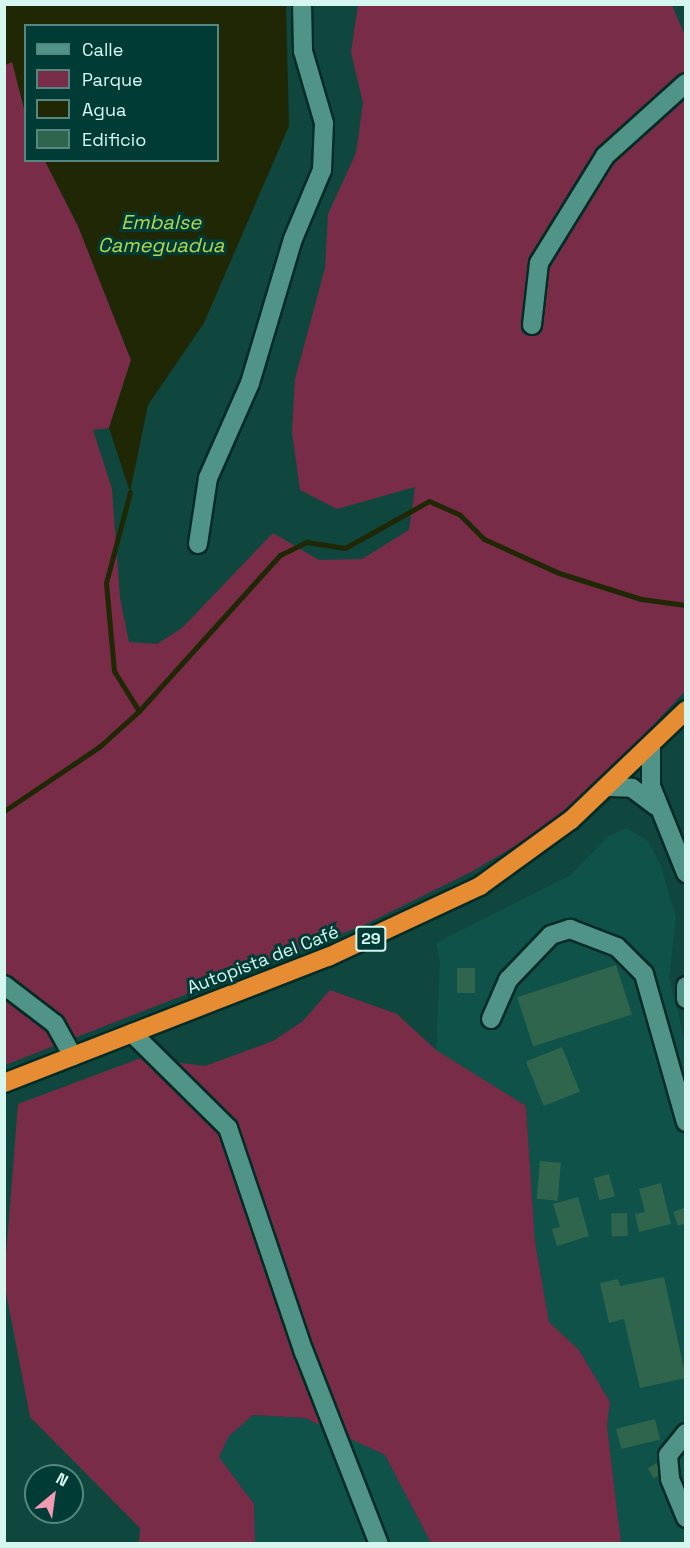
<!DOCTYPE html>
<html>
<head>
<meta charset="utf-8">
<style>
	body { margin:0 }
	#map { position:relative; width:690px; height:1548px; overflow:hidden; background:#0f473f; font-family:"Space Grotesk",sans-serif }
	div>[style] { position:absolute }
	.built>* { inset:0; background:#0e5249 }
	.green>* { inset:0; background:#782c47 }
	.water>* { inset:0; background:#1f2705 }
	.stream>* { height:5px; margin:-2.5px; padding:0 2.5px; transform-origin:2.5px; border-radius:2.5px; background:#1f2705 }
	.building>* { inset:0; background:#2f654c; transform-origin:0 0 }
	.roads { filter:drop-shadow(2px 0 #042b25) drop-shadow(-2px 0 #042b25) drop-shadow(0 2px #042b25) drop-shadow(0 -2px #042b25) }
	.minor>* { height:18px; margin:-9px; padding:0 9px; transform-origin:9px; border-radius:9px; background:#509488 }
	.highway>* { height:18px; margin:-9px; padding:0 9px; transform-origin:9px; border-radius:9px; background:#e68d33 }
	span { translate:-50% -50%; white-space:nowrap; text-align:center; line-height:1.15; -webkit-text-stroke:6px #003c35; paint-order:stroke }
	.shield-label span { padding:2px 4px; background:#003c35; border:2px solid; border-radius:4px; -webkit-text-stroke-width:0 }
	.shield-label { font-size:16px; color:#d5f7f0; font-weight:700 }
	.street-label { font-size:18px; color:#d5f7f0 }
	.water-label { font-size:20px; color:#b6d74d; font-style:italic }
	.frame { position:absolute; inset:0; border:6px solid #d5f7f0; pointer-events:none }
	.legend { position:absolute; left:24px; top:24px; width:195px; height:138px; box-sizing:border-box; background:#003c35; border:2px solid #558780; margin:0; padding:8px 10px; list-style:none; font-size:18px; color:#d5f7f0 }
	.legend li { display:flex; align-items:center; gap:12px; height:30px }
	.legend b { width:30px; border:2px solid #558780 }
	.north { position:absolute; left:24px; top:1464px; width:60px; height:60px; box-sizing:border-box; background:#003c35; border:2px solid #558780; border-radius:50%; rotate:29deg; font-size:16px; font-weight:700; line-height:24px; text-align:center; color:#d5f7f0 }
	.north::after { content:''; display:block; margin:auto; width:21px; height:27px; background:#f19ab2; clip-path:polygon(50% 0,100% 100%,50% 72%,0 100%) }
</style>
</head>
<body>
<div id="map">
	<div class="built">
		<div style="clip-path:polygon(626px 828px,648px 841px,661px 866px,676px 918px,669px 978px,686px 1045px,685px 1543px,621px 1543px,607px 1426px,610px 1402px,579px 1350px,549px 1323px,535px 1242px,526px 1106px,436px 1051px,440px 961px,436px 943px,571px 875px,607px 837px)"></div>
		<div style="clip-path:polygon(253px 1415px,305px 1418px,385px 1455px,431px 1543px,255px 1543px,254px 1504px,219px 1457px,229px 1436px)"></div>
	</div>
	<div class="green">
		<div style="clip-path:polygon(358px 5px,672px 5px,686px 38px,685px 691px,614px 767px,542px 830px,471px 872px,366px 924px,5px 1065px,5px 65px,12px 61px,25px 112px,26px 160px,45px 161px,78px 226px,131px 360px,109px 428px,93px 430px,112px 489px,120px 598px,129px 642px,157px 644px,182px 628px,273px 533px,319px 560px,362px 559px,409px 530px,415px 487px,337px 509px,300px 490px,292px 432px,295px 379px,325px 268px,328px 214px,356px 153px,363px 103px,351px 52px)"></div>
		<div style="clip-path:polygon(330px 990px,397px 1014px,436px 1050px,526px 1106px,535px 1242px,549px 1322px,579px 1350px,610px 1402px,607px 1426px,621px 1543px,431px 1543px,385px 1455px,305px 1418px,253px 1415px,229px 1436px,219px 1457px,254px 1504px,255px 1543px,139px 1543px,140px 1528px,30px 1417px,4px 1282px,18px 1104px,141px 1058px,205px 1066px,273px 1041px,303px 1021px)"></div>
	</div>
	<div class="water">
		<div style="clip-path:polygon(5px 4px,286px 5px,289px 126px,204px 323px,148px 405px,130px 492px,109px 428px,131px 360px,78px 226px,45px 161px,218px 160px,218px 26px,26px 26px,25px 112px,12px 62px,5px 65px)"></div>
	</div>
	<div class="stream">
		<div style="left:130px;top:492px;width:94px;rotate:104.8deg"></div>
		<div style="left:106px;top:583px;width:88px;rotate:84.8deg"></div>
		<div style="left:114px;top:671px;width:47px;rotate:58deg"></div>
		<div style="left:4px;top:811px;width:115px;rotate:-34deg"></div>
		<div style="left:99px;top:747px;width:54px;rotate:-42deg"></div>
		<div style="left:139px;top:711px;width:210px;rotate:-47.9deg"></div>
		<div style="left:280px;top:555px;width:30px;rotate:-26deg"></div>
		<div style="left:307px;top:542px;width:38px;rotate:9deg"></div>
		<div style="left:345px;top:548px;width:96px;rotate:-29.2deg"></div>
		<div style="left:429px;top:501px;width:34px;rotate:24deg"></div>
		<div style="left:460px;top:515px;width:34px;rotate:45deg"></div>
		<div style="left:484px;top:539px;width:82px;rotate:24.4deg"></div>
		<div style="left:559px;top:573px;width:86px;rotate:17.6deg"></div>
		<div style="left:641px;top:599px;width:45px;rotate:7.6deg"></div>
	</div>
	<div class="building">
		<div style="left:616px;top:965px;width:52px;height:104px;rotate:72deg"></div>
		<div style="left:457px;top:968px;width:18px;height:25px"></div>
		<div style="left:562px;top:1047px;width:48px;height:39px;rotate:68deg"></div>
		<div style="left:540px;top:1161px;width:21px;height:38px;rotate:5deg"></div>
		<div style="left:609px;top:1174px;width:23px;height:16px;rotate:75deg"></div>
		<div style="clip-path:polygon(661px 1183px,671px 1224px,639px 1232px,635px 1214px,645px 1212px,639px 1189px)"></div>
		<div style="clip-path:polygon(578px 1197px,589px 1236px,557px 1246px,552px 1229px,560px 1227px,553px 1204px)"></div>
		<div style="clip-path:polygon(686px 1207px,686px 1223px,678px 1226px,673px 1212px)"></div>
		<div style="left:627px;top:1213px;width:23px;height:16px;rotate:88deg"></div>
		<div style="clip-path:polygon(664px 1277px,686px 1378px,640px 1388px,624px 1319px,609px 1323px,600px 1283px,618px 1279px,620px 1286px)"></div>
		<div style="left:655px;top:1419px;width:21px;height:40px;rotate:76deg"></div>
		<div style="left:658px;top:1462px;width:12px;height:12px;rotate:59deg"></div>
	</div>
	<div class="roads">
		<div class="minor">
			<div style="left:532px;top:325px;width:62px;rotate:-83.6deg"></div>
			<div style="left:539px;top:263px;width:126px;rotate:-58.3deg"></div>
			<div style="left:605px;top:156px;width:109px;rotate:-42deg"></div>
			<div style="left:198px;top:544px;width:67px;rotate:-81.4deg"></div>
			<div style="left:208px;top:478px;width:104px;rotate:-66.1deg"></div>
			<div style="left:250px;top:383px;width:150px;rotate:-73.4deg"></div>
			<div style="left:293px;top:239px;width:75px;rotate:-67.2deg"></div>
			<div style="left:322px;top:170px;width:47px;rotate:-87.6deg"></div>
			<div style="left:324px;top:123px;width:75px;rotate:-106.3deg"></div>
			<div style="left:303px;top:51px;width:47px;rotate:-91.2deg"></div>
			<div style="left:651px;top:745px;width:41px;rotate:90deg"></div>
			<div style="left:651px;top:786px;width:94px;rotate:68.1deg"></div>
			<div style="left:609px;top:787px;width:23px;rotate:2deg"></div>
			<div style="left:632px;top:788px;width:30px;rotate:37deg"></div>
			<div style="left:4px;top:985px;width:64px;rotate:37.4deg"></div>
			<div style="left:55px;top:1024px;width:37px;rotate:61deg"></div>
			<div style="left:686px;top:986px;width:13px;rotate:90deg"></div>
			<div style="left:491px;top:1019px;width:43px;rotate:-66.4deg"></div>
			<div style="left:508px;top:980px;width:62px;rotate:-46.3deg"></div>
			<div style="left:551px;top:935px;width:20px;rotate:-18deg"></div>
			<div style="left:570px;top:929px;width:50px;rotate:21deg"></div>
			<div style="left:617px;top:947px;width:38px;rotate:45deg"></div>
			<div style="left:644px;top:974px;width:154px;rotate:74.2deg"></div>
			<div style="left:132px;top:1033px;width:135px;rotate:44.7deg"></div>
			<div style="left:228px;top:1128px;width:237px;rotate:71.3deg"></div>
			<div style="left:304px;top:1352px;width:206px;rotate:68.7deg"></div>
			<div style="left:686px;top:1433px;width:28px;rotate:129deg"></div>
			<div style="left:668px;top:1455px;width:24px;rotate:85deg"></div>
			<div style="left:670px;top:1479px;width:42px;rotate:67.7deg"></div>
		</div>
		<div class="highway">
			<div style="left:4px;top:1083px;width:348px;rotate:-21.3deg"></div>
			<div style="left:328px;top:957px;width:168px;rotate:-25deg"></div>
			<div style="left:480px;top:886px;width:112px;rotate:-36deg"></div>
			<div style="left:571px;top:820px;width:159px;rotate:-43.7deg"></div>
		</div>
	</div>
	<div class="shield-label">
		<span style="left:371px;top:939px">29</span>
	</div>
	<div class="street-label">
		<span style="left:263px;top:960px;rotate:-21deg">Autopista del Café</span>
	</div>
	<div class="water-label">
		<span style="left:161px;top:234px">Embalse<br>Cameguadua</span>
	</div>
	<div class="frame"></div>
	<ul class="legend">
	<li><b style="height:8px;background:#509488"></b>Calle</li>
	<li><b style="height:16px;background:#782c47"></b>Parque</li>
	<li><b style="height:16px;background:#1f2705"></b>Agua</li>
	<li><b style="height:16px;background:#2f654c"></b>Edificio</li>
	</ul>
	<div class="north">N</div>
</div>
</body>
</html>
